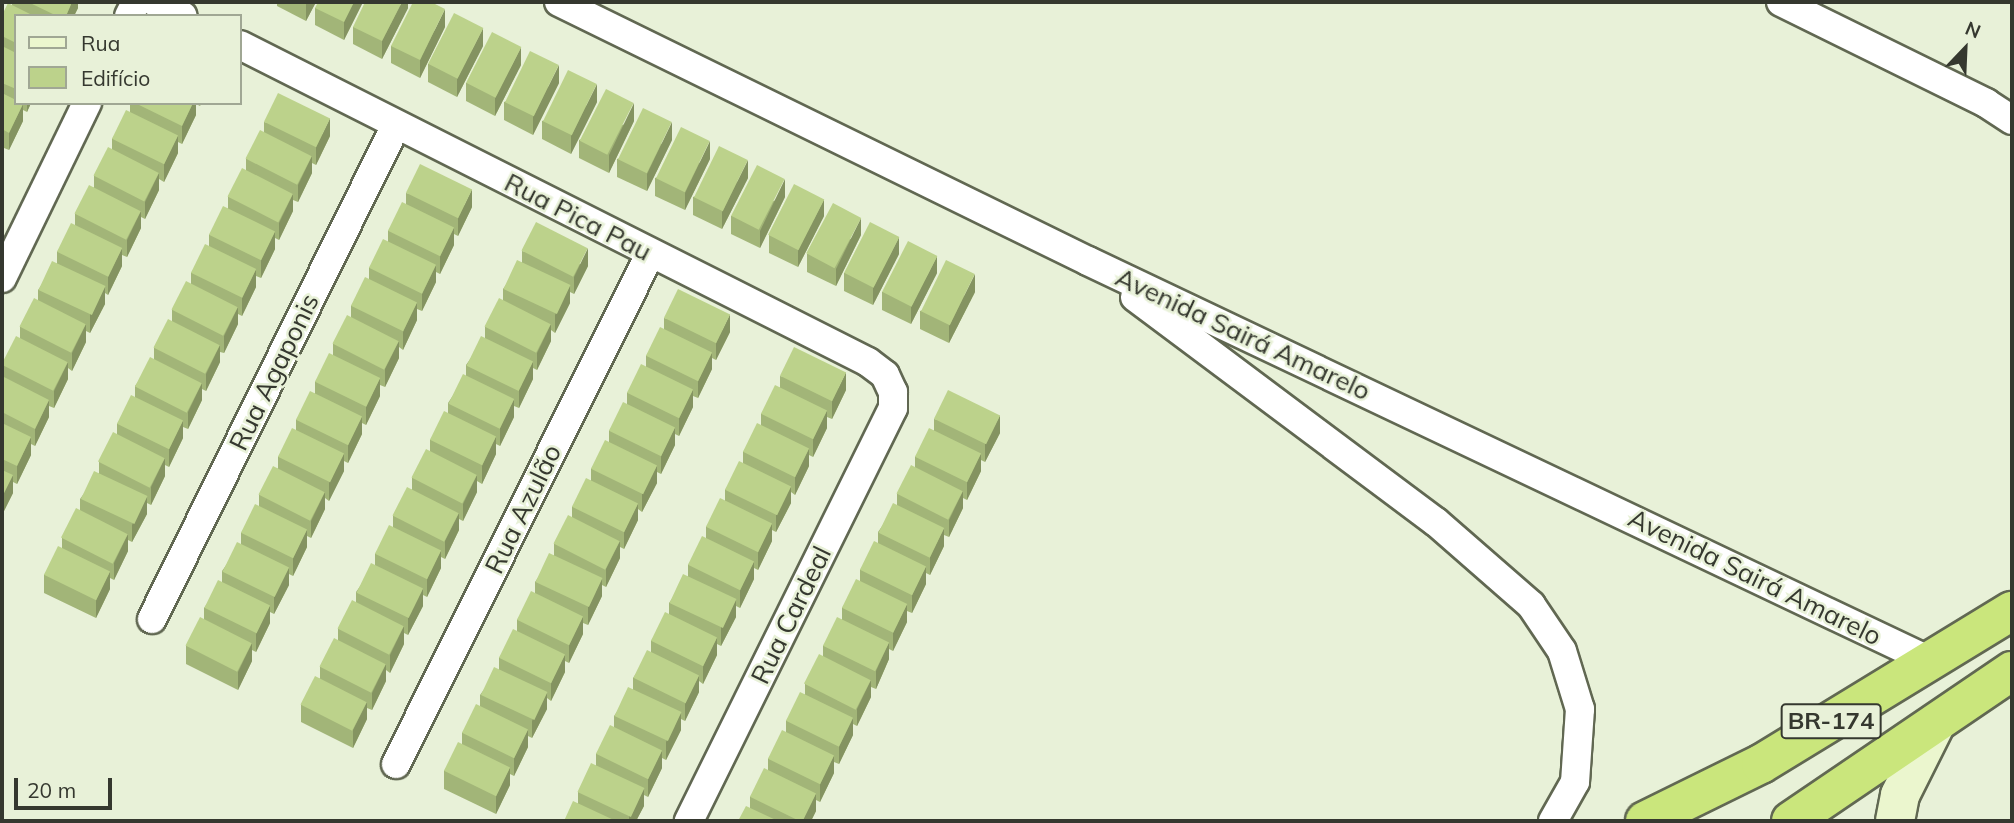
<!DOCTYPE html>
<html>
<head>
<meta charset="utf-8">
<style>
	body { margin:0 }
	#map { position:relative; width:2014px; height:823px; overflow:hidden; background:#e8f1d8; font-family:Mulish,sans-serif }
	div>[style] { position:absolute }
	.roads { filter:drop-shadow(2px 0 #616852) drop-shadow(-2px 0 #616852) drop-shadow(0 2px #616852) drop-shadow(0 -2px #616852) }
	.minor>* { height:28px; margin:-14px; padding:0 14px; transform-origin:14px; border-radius:14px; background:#fff }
	.secondary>* { height:38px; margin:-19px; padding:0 19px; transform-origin:19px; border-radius:19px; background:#ebf6ce }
	.trunk>* { height:38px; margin:-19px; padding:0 19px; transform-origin:19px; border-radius:19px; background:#cae67c }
	.wall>* { inset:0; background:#a2b578 }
	.shaded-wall>* { inset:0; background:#849361 }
	.building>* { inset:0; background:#bcd28b; transform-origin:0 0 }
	span { translate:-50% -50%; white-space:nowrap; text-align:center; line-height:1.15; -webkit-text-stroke:5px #e8f1d8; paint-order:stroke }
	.shield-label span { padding:2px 5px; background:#e8f1d8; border:2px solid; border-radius:5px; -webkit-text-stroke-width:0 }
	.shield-label { font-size:24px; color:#35382f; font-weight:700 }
	.street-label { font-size:26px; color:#35382f }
	.frame { position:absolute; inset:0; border:4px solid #35382f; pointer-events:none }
	.legend { position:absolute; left:14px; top:14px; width:228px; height:91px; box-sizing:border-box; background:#e8f1d8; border:2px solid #a0a794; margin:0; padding:9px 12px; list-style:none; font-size:21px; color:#35382f }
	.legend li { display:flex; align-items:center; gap:14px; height:35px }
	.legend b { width:35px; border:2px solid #a0a794 }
	.north { position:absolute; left:1930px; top:14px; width:70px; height:70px; -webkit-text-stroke:5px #e8f1d8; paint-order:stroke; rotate:23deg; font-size:19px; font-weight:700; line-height:28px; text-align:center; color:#35382f }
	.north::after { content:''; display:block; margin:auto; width:24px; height:32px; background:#35382f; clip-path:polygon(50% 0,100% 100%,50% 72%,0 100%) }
	.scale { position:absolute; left:14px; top:778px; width:98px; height:32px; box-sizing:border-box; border:4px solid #35382f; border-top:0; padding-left:9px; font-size:21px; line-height:24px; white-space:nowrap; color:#35382f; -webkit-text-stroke:5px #e8f1d8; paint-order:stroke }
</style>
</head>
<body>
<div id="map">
	<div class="roads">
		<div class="minor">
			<div style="left:155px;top:2px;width:31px;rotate:27deg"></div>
			<div style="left:559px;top:2px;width:589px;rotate:26.09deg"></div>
			<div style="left:1088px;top:261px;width:932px;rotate:25.41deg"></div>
			<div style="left:1781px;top:2px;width:229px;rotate:26.2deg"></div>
			<div style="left:1986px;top:103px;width:31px;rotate:33deg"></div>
			<div style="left:129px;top:16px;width:16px;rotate:-63deg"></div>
			<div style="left:240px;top:45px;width:703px;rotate:26.78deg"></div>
			<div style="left:868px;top:362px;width:21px;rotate:37deg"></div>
			<div style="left:885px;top:375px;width:19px;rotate:65deg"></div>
			<div style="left:893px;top:392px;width:16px;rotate:90deg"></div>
			<div style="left:893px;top:408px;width:461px;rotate:116.3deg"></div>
			<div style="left:2px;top:278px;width:195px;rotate:-64.1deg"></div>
			<div style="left:1135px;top:297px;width:376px;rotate:36.8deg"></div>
			<div style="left:1436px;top:522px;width:126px;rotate:41.1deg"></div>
			<div style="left:1531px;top:605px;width:55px;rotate:56deg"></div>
			<div style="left:1562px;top:651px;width:61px;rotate:72.8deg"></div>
			<div style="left:1580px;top:709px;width:73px;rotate:93.9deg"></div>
			<div style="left:1575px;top:782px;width:45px;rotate:119.4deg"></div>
			<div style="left:152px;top:619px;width:551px;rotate:-63.71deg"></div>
			<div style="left:396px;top:764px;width:570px;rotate:-63.52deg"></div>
		</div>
		<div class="secondary">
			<div style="left:1895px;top:821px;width:26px;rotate:-79deg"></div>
			<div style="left:1900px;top:795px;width:80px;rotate:-63.4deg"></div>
		</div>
		<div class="trunk">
			<div style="left:1645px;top:821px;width:129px;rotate:-26.2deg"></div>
			<div style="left:1761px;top:764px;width:294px;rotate:-31.4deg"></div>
			<div style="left:1791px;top:821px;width:267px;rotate:-34.2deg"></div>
		</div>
	</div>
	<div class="wall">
		<div style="clip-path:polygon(12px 2px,78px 2px,78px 8px,74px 16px,16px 16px,16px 103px,31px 103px,27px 112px,23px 110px,23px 121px,9px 150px,4px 148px,4px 159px,2px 164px,2px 15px,12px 5px)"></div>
		<div style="clip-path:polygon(277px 2px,316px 2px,306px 21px,277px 6px)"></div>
		<div style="clip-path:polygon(363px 2px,344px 40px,315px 25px,315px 8px)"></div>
		<div style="clip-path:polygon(408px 2px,408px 8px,382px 59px,353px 44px,353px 27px)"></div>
		<div style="clip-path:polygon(445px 27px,420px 78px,391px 63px,391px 46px)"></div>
		<div style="clip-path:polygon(483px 46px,457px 97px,428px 82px,428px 64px)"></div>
		<div style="clip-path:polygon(521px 65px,495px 116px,466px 101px,466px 83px)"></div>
		<div style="clip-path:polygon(559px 83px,533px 135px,504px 120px,504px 102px)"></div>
		<div style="clip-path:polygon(597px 102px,571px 154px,542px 139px,542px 121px)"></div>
		<div style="clip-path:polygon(130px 103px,202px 103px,200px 106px,196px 104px,196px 115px,182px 144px,178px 142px,178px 153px,164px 182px,159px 179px,159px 190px,145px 219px,141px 217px,141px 228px,127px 257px,122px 255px,122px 266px,108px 295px,105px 293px,105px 304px,90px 333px,86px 331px,86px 342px,72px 371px,68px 368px,68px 379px,54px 408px,49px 406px,49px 417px,35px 446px,31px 444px,31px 455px,17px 484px,13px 482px,13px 493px,2px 515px,2px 365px,20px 338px,20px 327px,38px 301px,38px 290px,57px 263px,57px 252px,75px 225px,75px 214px,94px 187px,94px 176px,112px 149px,112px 139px,130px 112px)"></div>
		<div style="clip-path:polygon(634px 121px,609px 173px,579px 158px,579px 140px)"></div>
		<div style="clip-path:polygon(264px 122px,330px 136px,316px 165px,312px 163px,312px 173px,298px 202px,293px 200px,293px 211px,279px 240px,275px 238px,275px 249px,261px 278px,256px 276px,256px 287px,242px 316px,238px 314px,238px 324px,224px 353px,220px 352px,220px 362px,206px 391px,202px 389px,202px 400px,188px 429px,183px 427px,183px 438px,169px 467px,165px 465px,165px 476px,151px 505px,147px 503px,147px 514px,132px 542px,128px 540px,128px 551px,114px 580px,110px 578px,110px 589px,96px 618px,44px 593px,44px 575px,62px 548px,62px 538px,80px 510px,80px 499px,99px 473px,99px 462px,117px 435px,117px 424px,135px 397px,135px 386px,154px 359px,154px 348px,172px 321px,172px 310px,191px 284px,191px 273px,209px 246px,209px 235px,228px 208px,228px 197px,246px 170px,246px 159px,264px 132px)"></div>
		<div style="clip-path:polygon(672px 140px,647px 191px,617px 177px,617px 159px)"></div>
		<div style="clip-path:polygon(710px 159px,685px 210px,655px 196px,655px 178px)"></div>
		<div style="clip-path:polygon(748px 178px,722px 229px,693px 215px,693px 197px)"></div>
		<div style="clip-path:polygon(406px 193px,472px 207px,458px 236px,454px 234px,454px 245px,440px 274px,436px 272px,436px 282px,422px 311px,417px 309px,417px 320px,403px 350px,399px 347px,399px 358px,385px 387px,380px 385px,380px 396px,366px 425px,362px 423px,362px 434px,348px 463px,344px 461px,344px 471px,329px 501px,325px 498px,325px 509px,311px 538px,307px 536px,307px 547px,293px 576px,289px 574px,289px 585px,274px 614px,270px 612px,270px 623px,256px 652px,252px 650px,252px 661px,238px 690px,186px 664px,186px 646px,204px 619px,204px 608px,222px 582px,222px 571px,241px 544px,241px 533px,259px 506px,259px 495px,278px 468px,278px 457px,296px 431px,296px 420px,315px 393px,315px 382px,333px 355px,333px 344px,351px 317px,351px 306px,369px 279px,369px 268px,388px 242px,388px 231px,406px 204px)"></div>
		<div style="clip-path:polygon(785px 197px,760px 248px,731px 234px,731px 216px)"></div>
		<div style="clip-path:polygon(824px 216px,798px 267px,769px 253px,769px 235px)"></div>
		<div style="clip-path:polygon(861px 235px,836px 286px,807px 272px,807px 254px)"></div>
		<div style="clip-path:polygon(522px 251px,588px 266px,574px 294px,570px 292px,570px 303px,555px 333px,551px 330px,551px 341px,537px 370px,533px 368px,533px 379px,519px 408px,514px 406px,514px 417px,500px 446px,496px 444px,496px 454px,482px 484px,477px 481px,477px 492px,463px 521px,459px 519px,459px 530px,445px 559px,441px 557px,441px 568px,427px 597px,423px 595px,423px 606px,408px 635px,404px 633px,404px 644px,390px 673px,386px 670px,386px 681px,372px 710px,367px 708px,367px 719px,353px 748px,301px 722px,301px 705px,320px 678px,320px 667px,338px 640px,338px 629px,356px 602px,356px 592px,375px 565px,375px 554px,393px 527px,393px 516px,412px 489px,412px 478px,430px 451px,430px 440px,448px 414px,448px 403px,466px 376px,466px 365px,485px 338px,485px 327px,503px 300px,503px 289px,522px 262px)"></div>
		<div style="clip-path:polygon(899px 254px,873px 305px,844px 291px,844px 273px)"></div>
		<div style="clip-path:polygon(937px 273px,911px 324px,882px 310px,882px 292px)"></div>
		<div style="clip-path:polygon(975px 292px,949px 343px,920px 329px,920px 311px)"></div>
		<div style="clip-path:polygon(664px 318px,730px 332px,716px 360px,712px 358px,712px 369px,698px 398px,693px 396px,693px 407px,679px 436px,675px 434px,675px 445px,661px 474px,657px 472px,657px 483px,642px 512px,638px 509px,638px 520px,624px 549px,620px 547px,620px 558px,606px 587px,602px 585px,602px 596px,588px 625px,583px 623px,583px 634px,569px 663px,565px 661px,565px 672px,551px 701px,547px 698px,547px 709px,532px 738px,528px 736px,528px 747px,514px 776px,510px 774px,510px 785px,496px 814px,444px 789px,444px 771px,462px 744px,462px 733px,480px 706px,480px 695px,499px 669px,499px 658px,517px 631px,517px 620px,535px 593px,535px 582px,554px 555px,554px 544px,572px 518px,572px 507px,591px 480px,591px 469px,609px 442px,609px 431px,627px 404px,627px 393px,646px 367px,646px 356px,664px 329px)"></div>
		<div style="clip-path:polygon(780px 376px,846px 390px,832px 419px,827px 417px,827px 428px,813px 457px,809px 455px,809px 466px,795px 495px,791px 492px,791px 503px,776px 532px,772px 530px,772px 541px,758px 570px,754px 568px,754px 579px,740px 608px,736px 606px,736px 617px,721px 646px,717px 644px,717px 655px,703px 684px,699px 681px,699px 692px,685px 721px,681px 719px,681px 730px,666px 760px,662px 758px,662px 768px,648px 797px,644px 795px,644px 806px,636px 821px,564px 821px,578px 803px,578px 792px,596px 765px,596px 754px,614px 727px,614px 716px,633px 689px,633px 678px,651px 652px,651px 641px,669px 614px,669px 603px,688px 576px,688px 565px,706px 538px,706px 527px,725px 501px,725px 490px,743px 463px,743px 452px,761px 425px,761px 414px,780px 387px)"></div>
		<div style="clip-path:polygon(934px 419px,1000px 433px,985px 462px,981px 460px,981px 471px,967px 500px,963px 498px,963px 508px,949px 537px,944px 535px,944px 546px,930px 575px,926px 573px,926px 584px,912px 613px,907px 611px,907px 622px,893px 651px,889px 649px,889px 659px,876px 689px,871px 687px,871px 697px,857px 726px,853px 724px,853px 735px,839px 764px,834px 762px,834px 773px,820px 802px,816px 800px,816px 811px,811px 821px,738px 821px,750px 808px,750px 797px,768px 770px,768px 759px,786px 732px,786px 721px,805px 694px,805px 684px,823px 656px,823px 646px,842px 619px,842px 608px,860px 581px,860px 570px,878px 543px,878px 532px,897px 505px,897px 494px,915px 467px,915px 457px,934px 430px)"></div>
	</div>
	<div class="shaded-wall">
		<div style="clip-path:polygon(72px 2px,78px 2px,78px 8px,74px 16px,66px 16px)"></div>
		<div style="clip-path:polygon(307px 2px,316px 2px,306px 21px,306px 3px)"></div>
		<div style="clip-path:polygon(354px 2px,363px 2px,344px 40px,344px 22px)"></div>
		<div style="clip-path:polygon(402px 2px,408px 2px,408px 8px,382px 59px,382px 41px)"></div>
		<div style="clip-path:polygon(445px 9px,445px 27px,420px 78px,420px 60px)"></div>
		<div style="clip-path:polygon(483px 28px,483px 46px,457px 97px,457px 79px)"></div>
		<div style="clip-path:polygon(521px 47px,521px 65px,495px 116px,495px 98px)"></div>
		<div style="clip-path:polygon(559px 65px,559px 83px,533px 135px,533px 117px)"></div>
		<div style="clip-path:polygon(597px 84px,597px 102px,571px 154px,571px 136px)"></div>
		<div style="clip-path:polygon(27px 103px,31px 103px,27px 112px)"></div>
		<div style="clip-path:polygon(193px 103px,196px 103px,196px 115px,182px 144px,182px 126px)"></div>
		<div style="clip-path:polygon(634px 103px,634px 121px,609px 173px,609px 155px)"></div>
		<div style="clip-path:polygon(23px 104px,23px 121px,9px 150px,9px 133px)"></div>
		<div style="clip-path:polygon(330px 118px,330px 136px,316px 165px,316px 147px)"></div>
		<div style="clip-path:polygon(672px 122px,672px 140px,647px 191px,647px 174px)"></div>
		<div style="clip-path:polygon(178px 135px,178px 153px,164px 182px,164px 164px)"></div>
		<div style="clip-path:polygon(4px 141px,4px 159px,2px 164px,2px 147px)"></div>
		<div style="clip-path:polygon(710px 141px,710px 159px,685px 210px,685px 193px)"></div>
		<div style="clip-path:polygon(312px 156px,312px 173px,298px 202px,298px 185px)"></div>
		<div style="clip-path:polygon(748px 160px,748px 178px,722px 229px,722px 212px)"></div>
		<div style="clip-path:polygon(159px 173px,159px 190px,145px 219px,145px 202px)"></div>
		<div style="clip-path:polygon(785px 179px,785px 197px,760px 248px,760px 231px)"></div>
		<div style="clip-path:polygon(472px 189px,472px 207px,458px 236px,458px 218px)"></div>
		<div style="clip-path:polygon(293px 194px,293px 211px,279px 240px,279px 223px)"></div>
		<div style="clip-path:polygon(824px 199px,824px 216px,798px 267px,798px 250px)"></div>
		<div style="clip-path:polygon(141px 211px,141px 228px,127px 257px,127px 240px)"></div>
		<div style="clip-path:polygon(861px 218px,861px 235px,836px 286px,836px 269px)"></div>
		<div style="clip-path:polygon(454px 227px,454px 245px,440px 274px,440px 256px)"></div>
		<div style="clip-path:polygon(275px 231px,275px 249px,261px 278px,261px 260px)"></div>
		<div style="clip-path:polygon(899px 237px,899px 254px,873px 305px,873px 288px)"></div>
		<div style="clip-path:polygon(122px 248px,122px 266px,108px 295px,108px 277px)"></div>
		<div style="clip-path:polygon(588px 248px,588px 266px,574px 294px,574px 277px)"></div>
		<div style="clip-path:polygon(937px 256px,937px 273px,911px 324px,911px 307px)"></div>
		<div style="clip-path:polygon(436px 265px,436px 282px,422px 311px,422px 294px)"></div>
		<div style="clip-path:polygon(256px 269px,256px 287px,242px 316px,242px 298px)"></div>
		<div style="clip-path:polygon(975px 274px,975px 292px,949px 343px,949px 326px)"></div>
		<div style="clip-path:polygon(570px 285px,570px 303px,555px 333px,555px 315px)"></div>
		<div style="clip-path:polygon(105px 286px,105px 304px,90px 333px,90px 315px)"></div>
		<div style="clip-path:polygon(417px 302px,417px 320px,403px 350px,403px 332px)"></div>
		<div style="clip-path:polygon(238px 307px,238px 324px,224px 353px,224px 336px)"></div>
		<div style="clip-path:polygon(730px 314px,730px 332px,716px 360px,716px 343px)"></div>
		<div style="clip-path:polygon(86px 324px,86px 342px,72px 371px,72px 353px)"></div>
		<div style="clip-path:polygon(551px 324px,551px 341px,537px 370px,537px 353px)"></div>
		<div style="clip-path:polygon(399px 341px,399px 358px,385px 387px,385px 369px)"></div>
		<div style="clip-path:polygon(220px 345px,220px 362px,206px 391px,206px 374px)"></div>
		<div style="clip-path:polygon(712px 352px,712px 369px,698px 398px,698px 381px)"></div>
		<div style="clip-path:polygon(533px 361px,533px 379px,519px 408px,519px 390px)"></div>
		<div style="clip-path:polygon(68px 362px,68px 379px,54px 408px,54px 391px)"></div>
		<div style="clip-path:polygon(846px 372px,846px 390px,832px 419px,832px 401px)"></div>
		<div style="clip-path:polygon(380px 378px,380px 396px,366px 425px,366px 407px)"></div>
		<div style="clip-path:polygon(202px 383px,202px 400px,188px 429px,188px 412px)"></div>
		<div style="clip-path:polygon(693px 389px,693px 407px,679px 436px,679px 418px)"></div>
		<div style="clip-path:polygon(514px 399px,514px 417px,500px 446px,500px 428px)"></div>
		<div style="clip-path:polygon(49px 400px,49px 417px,35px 446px,35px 429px)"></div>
		<div style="clip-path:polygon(827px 410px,827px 428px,813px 457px,813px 439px)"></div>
		<div style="clip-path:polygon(1000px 415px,1000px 433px,985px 462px,985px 444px)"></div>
		<div style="clip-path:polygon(362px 416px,362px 434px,348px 463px,348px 445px)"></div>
		<div style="clip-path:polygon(183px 420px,183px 438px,169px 467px,169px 449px)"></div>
		<div style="clip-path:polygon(675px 427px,675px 445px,661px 474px,661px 456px)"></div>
		<div style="clip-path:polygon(496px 436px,496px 454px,482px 484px,482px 466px)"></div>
		<div style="clip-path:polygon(31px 437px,31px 455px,17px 484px,17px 466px)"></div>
		<div style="clip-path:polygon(809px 448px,809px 466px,795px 495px,795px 477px)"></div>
		<div style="clip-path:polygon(344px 453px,344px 471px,329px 501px,329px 483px)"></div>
		<div style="clip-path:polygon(981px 453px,981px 471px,967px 500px,967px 482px)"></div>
		<div style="clip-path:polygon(165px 458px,165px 476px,151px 505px,151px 487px)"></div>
		<div style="clip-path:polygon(657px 465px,657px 483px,642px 512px,642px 494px)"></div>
		<div style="clip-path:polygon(13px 475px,13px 493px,2px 515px,2px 497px)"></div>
		<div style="clip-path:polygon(477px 475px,477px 492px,463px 521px,463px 504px)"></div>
		<div style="clip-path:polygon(791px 486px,791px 503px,776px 532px,776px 515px)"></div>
		<div style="clip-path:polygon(963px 491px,963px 508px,949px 537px,949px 520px)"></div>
		<div style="clip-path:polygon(325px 492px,325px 509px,311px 538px,311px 521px)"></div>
		<div style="clip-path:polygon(147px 496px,147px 514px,132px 542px,132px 525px)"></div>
		<div style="clip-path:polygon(638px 503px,638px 520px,624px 549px,624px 532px)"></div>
		<div style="clip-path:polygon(459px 513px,459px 530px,445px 559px,445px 541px)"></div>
		<div style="clip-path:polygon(772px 523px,772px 541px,758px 570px,758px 552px)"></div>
		<div style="clip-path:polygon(944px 528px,944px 546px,930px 575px,930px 557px)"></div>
		<div style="clip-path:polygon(307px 529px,307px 547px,293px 576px,293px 558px)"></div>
		<div style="clip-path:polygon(128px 534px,128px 551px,114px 580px,114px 563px)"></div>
		<div style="clip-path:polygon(620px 541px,620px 558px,606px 587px,606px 569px)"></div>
		<div style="clip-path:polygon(441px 550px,441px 568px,427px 597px,427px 579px)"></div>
		<div style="clip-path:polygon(754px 561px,754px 579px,740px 608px,740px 590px)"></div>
		<div style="clip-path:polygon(926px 566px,926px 584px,912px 613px,912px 595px)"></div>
		<div style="clip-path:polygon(289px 567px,289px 585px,274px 614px,274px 596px)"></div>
		<div style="clip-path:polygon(110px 571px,110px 589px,96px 618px,96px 600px)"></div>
		<div style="clip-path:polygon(602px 578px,602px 596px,588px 625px,588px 607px)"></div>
		<div style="clip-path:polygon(423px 588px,423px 606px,408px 635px,408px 617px)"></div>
		<div style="clip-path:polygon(736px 599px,736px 617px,721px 646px,721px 628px)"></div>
		<div style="clip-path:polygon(907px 604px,907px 622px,893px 651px,893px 633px)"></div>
		<div style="clip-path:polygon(270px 605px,270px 623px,256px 652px,256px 634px)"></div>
		<div style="clip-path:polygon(583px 616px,583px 634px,569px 663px,569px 645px)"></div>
		<div style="clip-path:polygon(404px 626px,404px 644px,390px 673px,390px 655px)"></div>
		<div style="clip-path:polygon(717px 637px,717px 655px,703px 684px,703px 666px)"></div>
		<div style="clip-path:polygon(889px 642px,889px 659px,876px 689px,876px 671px)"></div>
		<div style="clip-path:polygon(252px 643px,252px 661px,238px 690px,238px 672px)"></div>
		<div style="clip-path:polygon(565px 654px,565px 672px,551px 701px,551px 683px)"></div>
		<div style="clip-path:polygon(386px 664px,386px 681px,372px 710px,372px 693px)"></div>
		<div style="clip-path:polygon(699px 675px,699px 692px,685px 721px,685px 704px)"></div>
		<div style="clip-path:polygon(871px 680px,871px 697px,857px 726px,857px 709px)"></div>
		<div style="clip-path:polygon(547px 692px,547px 709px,532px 738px,532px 721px)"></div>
		<div style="clip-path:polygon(367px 702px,367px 719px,353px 748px,353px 730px)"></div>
		<div style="clip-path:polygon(681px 712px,681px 730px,666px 760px,666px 742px)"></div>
		<div style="clip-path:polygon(853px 718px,853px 735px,839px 764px,839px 746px)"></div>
		<div style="clip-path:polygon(528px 729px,528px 747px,514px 776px,514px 758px)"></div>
		<div style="clip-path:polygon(662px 750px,662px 768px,648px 797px,648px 779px)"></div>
		<div style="clip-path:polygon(834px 755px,834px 773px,820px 802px,820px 784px)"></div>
		<div style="clip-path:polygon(510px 767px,510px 785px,496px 814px,496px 796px)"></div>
		<div style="clip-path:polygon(644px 788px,644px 806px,636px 821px,629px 821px,629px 817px)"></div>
		<div style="clip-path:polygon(816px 793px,816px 811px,811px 821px,802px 821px)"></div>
	</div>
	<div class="building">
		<div style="clip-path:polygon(28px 2px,72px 2px,66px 16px,57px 16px)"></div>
		<div style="clip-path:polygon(318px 2px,354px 2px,344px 22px,315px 8px)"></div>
		<div style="clip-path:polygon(365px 2px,402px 2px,382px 41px,353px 27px)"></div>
		<div style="clip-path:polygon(413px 2px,431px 2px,445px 9px,420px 60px,391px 46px)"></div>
		<div style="clip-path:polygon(8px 3px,34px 16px,16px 16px,16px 43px,2px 36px,2px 15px)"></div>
		<div style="left:454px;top:13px;width:33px;height:57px;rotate:27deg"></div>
		<div style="left:492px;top:32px;width:33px;height:57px;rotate:27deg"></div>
		<div style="clip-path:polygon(2px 46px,16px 53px,16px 89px,2px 83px)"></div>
		<div style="left:530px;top:51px;width:32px;height:57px;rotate:26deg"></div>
		<div style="left:568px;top:70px;width:32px;height:57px;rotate:26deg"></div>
		<div style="left:606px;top:89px;width:31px;height:58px;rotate:27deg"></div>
		<div style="clip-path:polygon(2px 93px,16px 100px,16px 103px,23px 104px,9px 133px,2px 129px)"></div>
		<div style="left:278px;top:93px;width:58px;height:32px;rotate:26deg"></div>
		<div style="clip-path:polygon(135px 103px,193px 103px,182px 126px)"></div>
		<div style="left:643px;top:108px;width:32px;height:57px;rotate:26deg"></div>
		<div style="left:126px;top:110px;width:58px;height:32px;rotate:26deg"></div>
		<div style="left:681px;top:127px;width:32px;height:57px;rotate:26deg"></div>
		<div style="left:260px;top:130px;width:58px;height:32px;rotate:27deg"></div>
		<div style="left:719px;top:146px;width:32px;height:57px;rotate:26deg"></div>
		<div style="left:108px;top:147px;width:57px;height:32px;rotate:27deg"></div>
		<div style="left:420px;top:164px;width:58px;height:32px;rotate:26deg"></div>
		<div style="left:757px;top:165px;width:31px;height:57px;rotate:27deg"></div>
		<div style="left:242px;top:168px;width:57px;height:32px;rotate:27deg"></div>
		<div style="left:794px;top:184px;width:34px;height:57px;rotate:27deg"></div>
		<div style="left:89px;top:185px;width:58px;height:32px;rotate:27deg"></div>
		<div style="left:402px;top:202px;width:58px;height:32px;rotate:26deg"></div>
		<div style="left:833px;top:203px;width:32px;height:57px;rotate:28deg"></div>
		<div style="left:223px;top:206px;width:58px;height:32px;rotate:26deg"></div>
		<div style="left:536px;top:222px;width:58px;height:32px;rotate:27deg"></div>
		<div style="left:870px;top:222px;width:33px;height:57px;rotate:27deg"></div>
		<div style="left:71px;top:223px;width:57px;height:32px;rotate:26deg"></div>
		<div style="left:383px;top:239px;width:59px;height:32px;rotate:26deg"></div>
		<div style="left:908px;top:241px;width:33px;height:57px;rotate:27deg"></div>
		<div style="left:205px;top:244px;width:57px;height:32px;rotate:26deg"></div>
		<div style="left:517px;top:260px;width:59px;height:32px;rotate:25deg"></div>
		<div style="left:946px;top:260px;width:32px;height:57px;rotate:26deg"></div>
		<div style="left:52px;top:261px;width:59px;height:32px;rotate:25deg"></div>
		<div style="left:365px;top:277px;width:58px;height:32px;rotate:26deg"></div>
		<div style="left:186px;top:281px;width:58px;height:32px;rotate:27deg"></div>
		<div style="left:678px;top:289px;width:58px;height:32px;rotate:26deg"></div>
		<div style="left:34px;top:298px;width:58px;height:32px;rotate:27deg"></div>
		<div style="left:499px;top:298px;width:58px;height:32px;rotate:27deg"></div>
		<div style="left:347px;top:315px;width:58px;height:32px;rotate:27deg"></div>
		<div style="left:168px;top:319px;width:58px;height:32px;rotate:27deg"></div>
		<div style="left:660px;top:327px;width:58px;height:32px;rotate:26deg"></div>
		<div style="left:16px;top:336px;width:58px;height:32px;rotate:27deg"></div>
		<div style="left:481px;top:336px;width:58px;height:33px;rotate:26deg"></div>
		<div style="left:794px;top:347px;width:58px;height:32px;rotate:26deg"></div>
		<div style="left:329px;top:353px;width:57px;height:32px;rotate:26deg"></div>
		<div style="left:150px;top:357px;width:58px;height:33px;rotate:27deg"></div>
		<div style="left:641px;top:364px;width:58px;height:32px;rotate:26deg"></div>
		<div style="left:463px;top:374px;width:57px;height:33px;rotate:26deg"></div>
		<div style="clip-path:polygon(2px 376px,49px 400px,35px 429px,2px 412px)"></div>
		<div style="left:775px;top:385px;width:58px;height:32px;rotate:26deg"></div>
		<div style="left:948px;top:390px;width:58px;height:32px;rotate:26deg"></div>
		<div style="left:310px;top:391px;width:58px;height:32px;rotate:26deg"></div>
		<div style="left:131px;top:395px;width:58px;height:32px;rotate:26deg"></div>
		<div style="left:623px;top:402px;width:58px;height:32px;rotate:26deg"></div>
		<div style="left:444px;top:411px;width:58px;height:32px;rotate:26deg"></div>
		<div style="clip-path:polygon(2px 423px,31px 437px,17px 466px,2px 459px)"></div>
		<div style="left:757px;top:423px;width:58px;height:32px;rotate:26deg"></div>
		<div style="left:292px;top:428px;width:58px;height:32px;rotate:26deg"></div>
		<div style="left:929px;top:428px;width:58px;height:32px;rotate:26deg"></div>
		<div style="left:113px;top:432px;width:58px;height:33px;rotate:27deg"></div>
		<div style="left:605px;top:440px;width:58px;height:32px;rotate:26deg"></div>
		<div style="left:426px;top:449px;width:57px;height:32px;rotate:27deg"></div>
		<div style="left:739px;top:461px;width:58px;height:32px;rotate:26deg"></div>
		<div style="left:911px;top:465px;width:58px;height:32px;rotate:27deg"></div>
		<div style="left:273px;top:466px;width:58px;height:32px;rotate:27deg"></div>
		<div style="clip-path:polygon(2px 470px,13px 475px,2px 497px)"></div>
		<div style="left:94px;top:471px;width:59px;height:31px;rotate:25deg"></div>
		<div style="left:586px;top:478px;width:58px;height:32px;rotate:26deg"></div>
		<div style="left:407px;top:487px;width:58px;height:32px;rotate:27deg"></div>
		<div style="left:720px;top:498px;width:58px;height:32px;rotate:26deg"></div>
		<div style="left:893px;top:503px;width:57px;height:33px;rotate:26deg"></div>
		<div style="left:255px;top:504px;width:58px;height:32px;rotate:26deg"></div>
		<div style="left:76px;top:508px;width:58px;height:33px;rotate:27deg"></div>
		<div style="left:568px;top:515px;width:58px;height:32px;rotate:27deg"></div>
		<div style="left:389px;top:525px;width:58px;height:32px;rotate:26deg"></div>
		<div style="left:702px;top:536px;width:58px;height:32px;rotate:26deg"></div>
		<div style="left:874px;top:541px;width:58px;height:32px;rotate:26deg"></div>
		<div style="left:237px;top:542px;width:58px;height:33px;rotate:26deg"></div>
		<div style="left:58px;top:546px;width:58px;height:32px;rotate:26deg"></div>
		<div style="left:549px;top:553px;width:59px;height:32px;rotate:25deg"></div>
		<div style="left:371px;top:563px;width:58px;height:33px;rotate:26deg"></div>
		<div style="left:683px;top:574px;width:59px;height:32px;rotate:25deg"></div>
		<div style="left:856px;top:579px;width:57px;height:32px;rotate:26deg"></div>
		<div style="left:218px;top:580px;width:58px;height:31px;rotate:26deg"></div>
		<div style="left:531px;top:591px;width:58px;height:32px;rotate:26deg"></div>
		<div style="left:352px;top:600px;width:58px;height:32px;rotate:27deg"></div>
		<div style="left:665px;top:612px;width:58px;height:32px;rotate:26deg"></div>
		<div style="left:200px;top:617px;width:58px;height:32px;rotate:27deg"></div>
		<div style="left:837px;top:617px;width:58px;height:32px;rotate:26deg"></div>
		<div style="left:513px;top:629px;width:58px;height:32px;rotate:26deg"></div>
		<div style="left:334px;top:638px;width:58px;height:32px;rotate:27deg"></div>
		<div style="left:647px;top:650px;width:58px;height:31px;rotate:26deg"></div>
		<div style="left:819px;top:654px;width:58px;height:33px;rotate:27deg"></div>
		<div style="left:494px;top:667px;width:59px;height:31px;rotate:25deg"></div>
		<div style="left:315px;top:676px;width:58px;height:32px;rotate:27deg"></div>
		<div style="left:628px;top:687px;width:59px;height:32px;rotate:25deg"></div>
		<div style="left:800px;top:692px;width:59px;height:32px;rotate:26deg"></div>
		<div style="left:476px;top:704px;width:58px;height:32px;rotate:26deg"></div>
		<div style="left:610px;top:725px;width:58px;height:32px;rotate:26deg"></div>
		<div style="left:782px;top:730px;width:58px;height:32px;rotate:26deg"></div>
		<div style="left:458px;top:742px;width:58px;height:32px;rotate:26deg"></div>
		<div style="left:591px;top:763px;width:59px;height:32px;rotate:25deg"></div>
		<div style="left:764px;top:768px;width:58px;height:32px;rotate:26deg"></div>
		<div style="clip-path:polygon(573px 801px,616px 821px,564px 821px)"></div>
		<div style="clip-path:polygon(746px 806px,778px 821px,738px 821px)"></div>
	</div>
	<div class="shield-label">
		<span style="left:1831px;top:721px">BR-174</span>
	</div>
	<div class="street-label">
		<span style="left:578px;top:217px;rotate:27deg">Rua Pica Pau</span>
		<span style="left:1243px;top:334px;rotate:25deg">Avenida Sairá Amarelo</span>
		<span style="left:274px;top:372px;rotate:-64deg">Rua Agaponis</span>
		<span style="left:523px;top:509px;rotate:-64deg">Rua Azulão</span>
		<span style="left:1755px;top:577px;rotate:26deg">Avenida Sairá Amarelo</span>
		<span style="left:791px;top:615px;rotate:-64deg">Rua Cardeal</span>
	</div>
	<div class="frame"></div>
	<ul class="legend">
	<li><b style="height:9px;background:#ebf6ce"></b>Rua</li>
	<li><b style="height:19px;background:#bcd28b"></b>Edifício</li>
	</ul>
	<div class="north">N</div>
	<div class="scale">20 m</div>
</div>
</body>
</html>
